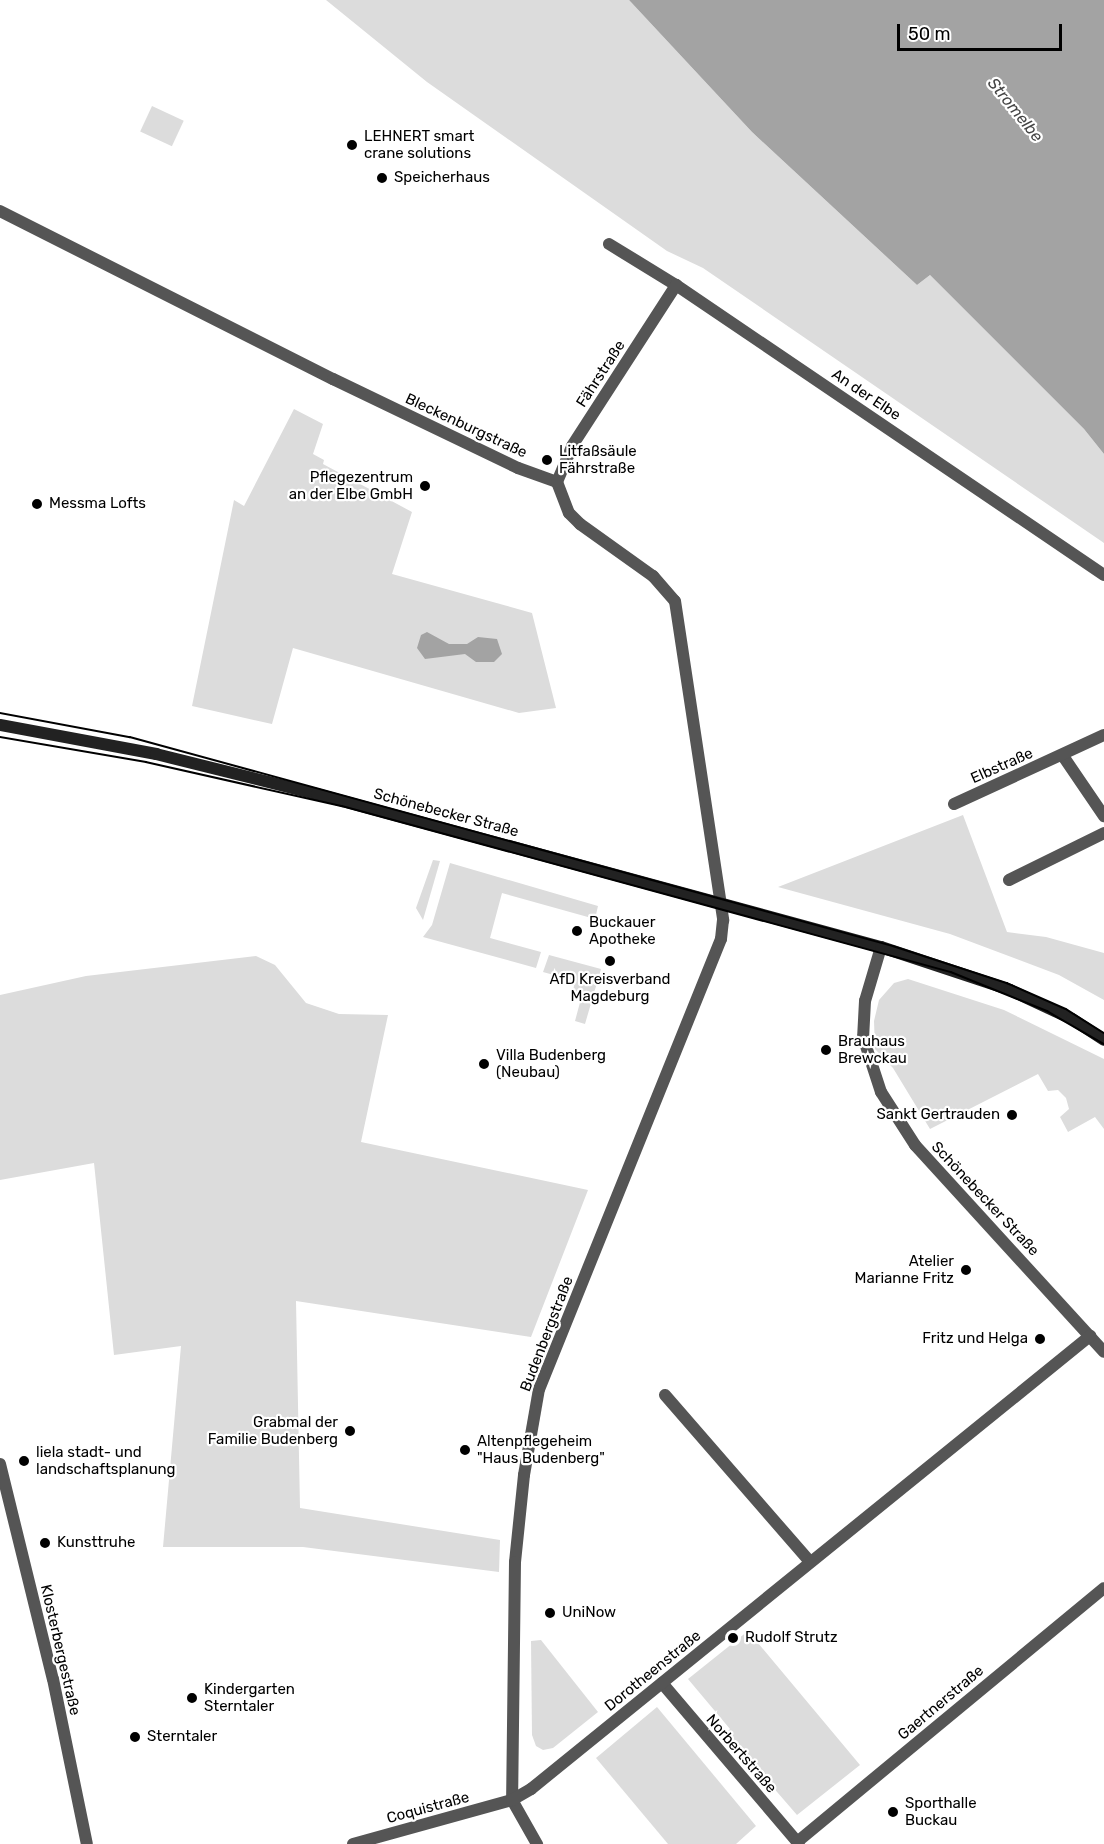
<!DOCTYPE html>
<html>
<head>
<meta charset="utf-8">
<style>
	body { margin:0 }
	#map { position:relative; width:1104px; height:1844px; overflow:hidden; background:#fff; font-family:Rubik,sans-serif }
	div>[style] { position:absolute }
	.green>* { inset:0; background:#dcdcdc; transform-origin:0 0 }
	.water>* { inset:0; background:#a3a3a3 }
	.minor>* { height:12px; margin:-6px; padding:0 6px; transform-origin:6px; border-radius:6px; background:#555 }
	.secondary>* { height:12px; margin:-6px; padding:0 6px; transform-origin:6px; border-radius:6px; background:#222 }
	.tram>* { height:1.5px; margin:-0.75px; padding:0 0.75px; transform-origin:0.75px; border-radius:0.75px; background:#000 }
	.dots>* { width:16px; height:16px; translate:-50% -50%; box-sizing:border-box; border:3px solid #fff; border-radius:50% }
	span { translate:-50% -50%; white-space:nowrap; text-align:center; line-height:1.15; -webkit-text-stroke:4.5px #fff; paint-order:stroke }
	.poi-label { font-size:15px; color:#000 }
	.left { translate:0 -50%; text-align:left }
	.right { translate:-100% -50%; text-align:right }
	.street-label { font-size:15px; color:#000 }
	.water-label { font-size:16px; color:#444; font-style:italic }
	.scale { position:absolute; left:897px; top:24px; width:165px; height:27px; box-sizing:border-box; border:3px solid #000; border-top:0; padding-left:8px; font-size:18px; line-height:21px; white-space:nowrap; color:#000; -webkit-text-stroke:4px #fff; paint-order:stroke }
</style>
</head>
<body>
<div id="map">
	<div class="green">
		<div style="clip-path:polygon(326px 0,629px 0,752px 132px,917px 285px,930px 275px,1084px 429px,1104px 454px,1104px 543px,703px 268px,667px 251px,427px 82px)"></div>
		<div style="left:152px;top:106px;width:35px;height:28px;rotate:25deg"></div>
		<div style="clip-path:polygon(294px 409px,323px 424px,313px 454px,324px 460px,323px 464px,412px 512px,392px 574px,532px 613px,556px 708px,519px 713px,293px 648px,272px 724px,192px 706px,234px 500px,244px 506px)"></div>
		<div style="clip-path:polygon(963px 815px,1007px 932px,1046px 937px,1104px 953px,1104px 1000px,1059px 975px,950px 934px,778px 887px)"></div>
		<div style="clip-path:polygon(433px 860px,440px 861px,423px 920px,416px 908px)"></div>
		<div style="clip-path:polygon(450px 863px,598px 906px,595px 919px,502px 893px,490px 938px,541px 952px,536px 968px,423px 937px,432px 925px)"></div>
		<div style="clip-path:polygon(549px 955px,601px 969px,585px 1024px,575px 1021px,582px 995px,573px 991px,575px 981px,543px 972px)"></div>
		<div style="clip-path:polygon(256px 956px,275px 965px,306px 1003px,339px 1014px,388px 1015px,361px 1142px,588px 1190px,531px 1337px,296px 1301px,300px 1508px,500px 1540px,499px 1572px,303px 1547px,163px 1547px,181px 1346px,114px 1355px,94px 1163px,0 1180px,0 995px,86px 976px)"></div>
		<div style="clip-path:polygon(908px 979px,1004px 1010px,1104px 1059px,1104px 1129px,1095px 1117px,1068px 1132px,1060px 1117px,1069px 1109px,1066px 1098px,1058px 1090px,1048px 1091px,1038px 1074px,930px 1129px,893px 1068px,875px 1049px,874px 1021px,879px 1000px,894px 983px)"></div>
		<div style="clip-path:polygon(748px 1631px,860px 1765px,797px 1815px,726px 1733px,730px 1729px,688px 1679px)"></div>
		<div style="clip-path:polygon(541px 1640px,598px 1712px,553px 1748px,543px 1750px,536px 1746px,532px 1735px,531px 1641px)"></div>
		<div style="clip-path:polygon(657px 1707px,756px 1826px,736px 1844px,668px 1844px,596px 1758px)"></div>
	</div>
	<div class="water">
		<div style="clip-path:polygon(629px 0,1104px 0,1104px 454px,1084px 429px,930px 275px,917px 285px,752px 132px)"></div>
		<div style="clip-path:polygon(427px 632px,449px 644px,467px 644px,478px 637px,497px 639px,502px 654px,494px 662px,476px 662px,465px 654px,425px 659px,417px 648px,421px 635px)"></div>
	</div>
	<div class="minor">
		<div style="left:0;top:211px;width:373px;rotate:26.8deg"></div>
		<div style="left:333px;top:379px;width:205px;rotate:25.7deg"></div>
		<div style="left:518px;top:468px;width:41px;rotate:19.7deg"></div>
		<div style="left:557px;top:482px;width:33px;rotate:69deg"></div>
		<div style="left:569px;top:513px;width:16px;rotate:45deg"></div>
		<div style="left:580px;top:524px;width:90px;rotate:35.5deg"></div>
		<div style="left:653px;top:576px;width:33px;rotate:49deg"></div>
		<div style="left:675px;top:601px;width:323px;rotate:81.4deg"></div>
		<div style="left:723px;top:920px;width:19px;rotate:96deg"></div>
		<div style="left:721px;top:939px;width:485px;rotate:112deg"></div>
		<div style="left:539px;top:1389px;width:87px;rotate:99.9deg"></div>
		<div style="left:524px;top:1475px;width:87px;rotate:95.9deg"></div>
		<div style="left:515px;top:1562px;width:238px;rotate:90.7deg"></div>
		<div style="left:609px;top:244px;width:79px;rotate:31.5deg"></div>
		<div style="left:676px;top:285px;width:517px;rotate:34.12deg"></div>
		<div style="left:557px;top:482px;width:39px;rotate:-67deg"></div>
		<div style="left:572px;top:446px;width:192px;rotate:-57.1deg"></div>
		<div style="left:1063px;top:756px;width:73px;rotate:55.7deg"></div>
		<div style="left:954px;top:804px;width:165px;rotate:-24.7deg"></div>
		<div style="left:1009px;top:880px;width:106px;rotate:-26.3deg"></div>
		<div style="left:881px;top:947px;width:56px;rotate:106.5deg"></div>
		<div style="left:865px;top:1001px;width:36px;rotate:93deg"></div>
		<div style="left:863px;top:1037px;width:58px;rotate:71.9deg"></div>
		<div style="left:881px;top:1092px;width:63px;rotate:57.3deg"></div>
		<div style="left:915px;top:1145px;width:280px;rotate:47.6deg"></div>
		<div style="left:665px;top:1395px;width:221px;rotate:49deg"></div>
		<div style="left:0;top:1464px;width:221px;rotate:76.2deg"></div>
		<div style="left:53px;top:1679px;width:168px;rotate:78.4deg"></div>
		<div style="left:662px;top:1683px;width:211px;rotate:49.6deg"></div>
		<div style="left:512px;top:1800px;width:51px;rotate:60.4deg"></div>
		<div style="left:797px;top:1842px;width:398px;rotate:-39.6deg"></div>
		<div style="left:353px;top:1844px;width:165px;rotate:-15.5deg"></div>
		<div style="left:512px;top:1800px;width:22px;rotate:-30deg"></div>
		<div style="left:531px;top:1789px;width:720px;rotate:-39.02deg"></div>
	</div>
	<div class="secondary">
		<div style="left:0;top:725px;width:159px;rotate:10.5deg"></div>
		<div style="left:156px;top:754px;width:166px;rotate:14deg"></div>
		<div style="left:317px;top:794px;width:584px;rotate:15.18deg"></div>
		<div style="left:881px;top:947px;width:136px;rotate:18.4deg"></div>
		<div style="left:1010px;top:990px;width:68px;rotate:25.1deg"></div>
		<div style="left:1072px;top:1019px;width:38px;rotate:33deg"></div>
	</div>
	<div class="tram">
		<div style="left:0;top:713px;width:132px;rotate:10.5deg"></div>
		<div style="left:130px;top:737px;width:791px;rotate:15.32deg"></div>
		<div style="left:893px;top:946px;width:120px;rotate:18deg"></div>
		<div style="left:1007px;top:983px;width:64px;rotate:23.8deg"></div>
		<div style="left:1066px;top:1009px;width:45px;rotate:32.3deg"></div>
		<div style="left:0;top:737px;width:148px;rotate:9.7deg"></div>
		<div style="left:146px;top:762px;width:201px;rotate:12.7deg"></div>
		<div style="left:342px;top:806px;width:631px;rotate:15.25deg"></div>
		<div style="left:951px;top:972px;width:104px;rotate:22.1deg"></div>
		<div style="left:1047px;top:1011px;width:66px;rotate:30.1deg"></div>
	</div>
	<div class="dots">
		<div style="left:352px;top:145px;background:#000"></div>
		<div style="left:382px;top:178px;background:#000"></div>
		<div style="left:547px;top:460px;background:#000"></div>
		<div style="left:425px;top:486px;background:#000"></div>
		<div style="left:37px;top:504px;background:#000"></div>
		<div style="left:577px;top:931px;background:#000"></div>
		<div style="left:610px;top:961px;background:#000"></div>
		<div style="left:826px;top:1050px;background:#000"></div>
		<div style="left:484px;top:1064px;background:#000"></div>
		<div style="left:1012px;top:1115px;background:#000"></div>
		<div style="left:966px;top:1270px;background:#000"></div>
		<div style="left:1040px;top:1339px;background:#000"></div>
		<div style="left:350px;top:1431px;background:#000"></div>
		<div style="left:465px;top:1450px;background:#000"></div>
		<div style="left:24px;top:1461px;background:#000"></div>
		<div style="left:45px;top:1543px;background:#000"></div>
		<div style="left:550px;top:1613px;background:#000"></div>
		<div style="left:733px;top:1638px;background:#000"></div>
		<div style="left:192px;top:1698px;background:#000"></div>
		<div style="left:135px;top:1737px;background:#000"></div>
		<div style="left:893px;top:1812px;background:#000"></div>
	</div>
	<div class="poi-label">
		<span class="left" style="left:364px;top:145px">LEHNERT smart<br>crane solutions</span>
		<span class="left" style="left:394px;top:178px">Speicherhaus</span>
		<span class="left" style="left:559px;top:460px">Litfaßsäule<br>Fährstraße</span>
		<span class="right" style="left:413px;top:486px">Pflegezentrum<br>an der Elbe GmbH</span>
		<span class="left" style="left:49px;top:504px">Messma Lofts</span>
		<span class="left" style="left:589px;top:931px">Buckauer<br>Apotheke</span>
		<span style="left:610px;top:988px">AfD Kreisverband<br>Magdeburg</span>
		<span class="left" style="left:838px;top:1050px">Brauhaus<br>Brewckau</span>
		<span class="left" style="left:496px;top:1064px">Villa Budenberg<br>(Neubau)</span>
		<span class="right" style="left:1000px;top:1115px">Sankt Gertrauden</span>
		<span class="right" style="left:954px;top:1270px">Atelier<br>Marianne Fritz</span>
		<span class="right" style="left:1028px;top:1339px">Fritz und Helga</span>
		<span class="right" style="left:338px;top:1431px">Grabmal der<br>Familie Budenberg</span>
		<span class="left" style="left:477px;top:1450px">Altenpflegeheim<br>"Haus Budenberg"</span>
		<span class="left" style="left:36px;top:1461px">liela stadt- und<br>landschaftsplanung</span>
		<span class="left" style="left:57px;top:1543px">Kunsttruhe</span>
		<span class="left" style="left:562px;top:1613px">UniNow</span>
		<span class="left" style="left:745px;top:1638px">Rudolf Strutz</span>
		<span class="left" style="left:204px;top:1698px">Kindergarten<br>Sterntaler</span>
		<span class="left" style="left:147px;top:1737px">Sterntaler</span>
		<span class="left" style="left:905px;top:1812px">Sporthalle<br>Buckau</span>
	</div>
	<div class="street-label">
		<span style="left:601px;top:374px;rotate:-57deg">Fährstraße</span>
		<span style="left:866px;top:395px;rotate:34deg">An der Elbe</span>
		<span style="left:466px;top:426px;rotate:25deg">Bleckenburgstraße</span>
		<span style="left:1002px;top:766px;rotate:-24deg">Elbstraße</span>
		<span style="left:446px;top:813px;rotate:15deg">Schönebecker Straße</span>
		<span style="left:985px;top:1199px;rotate:47deg">Schönebecker Straße</span>
		<span style="left:547px;top:1334px;rotate:-69deg">Budenbergstraße</span>
		<span style="left:60px;top:1650px;rotate:77deg">Klosterbergestraße</span>
		<span style="left:653px;top:1671px;rotate:-39deg">Dorotheenstraße</span>
		<span style="left:941px;top:1703px;rotate:-40deg">Gaertnerstraße</span>
		<span style="left:741px;top:1754px;rotate:49deg">Norbertstraße</span>
		<span style="left:428px;top:1808px;rotate:-15deg">Coquistraße</span>
	</div>
	<div class="water-label">
		<span style="left:1015px;top:110px;rotate:51deg">Stromelbe</span>
	</div>
	<div class="scale">50 m</div>
</div>
</body>
</html>
